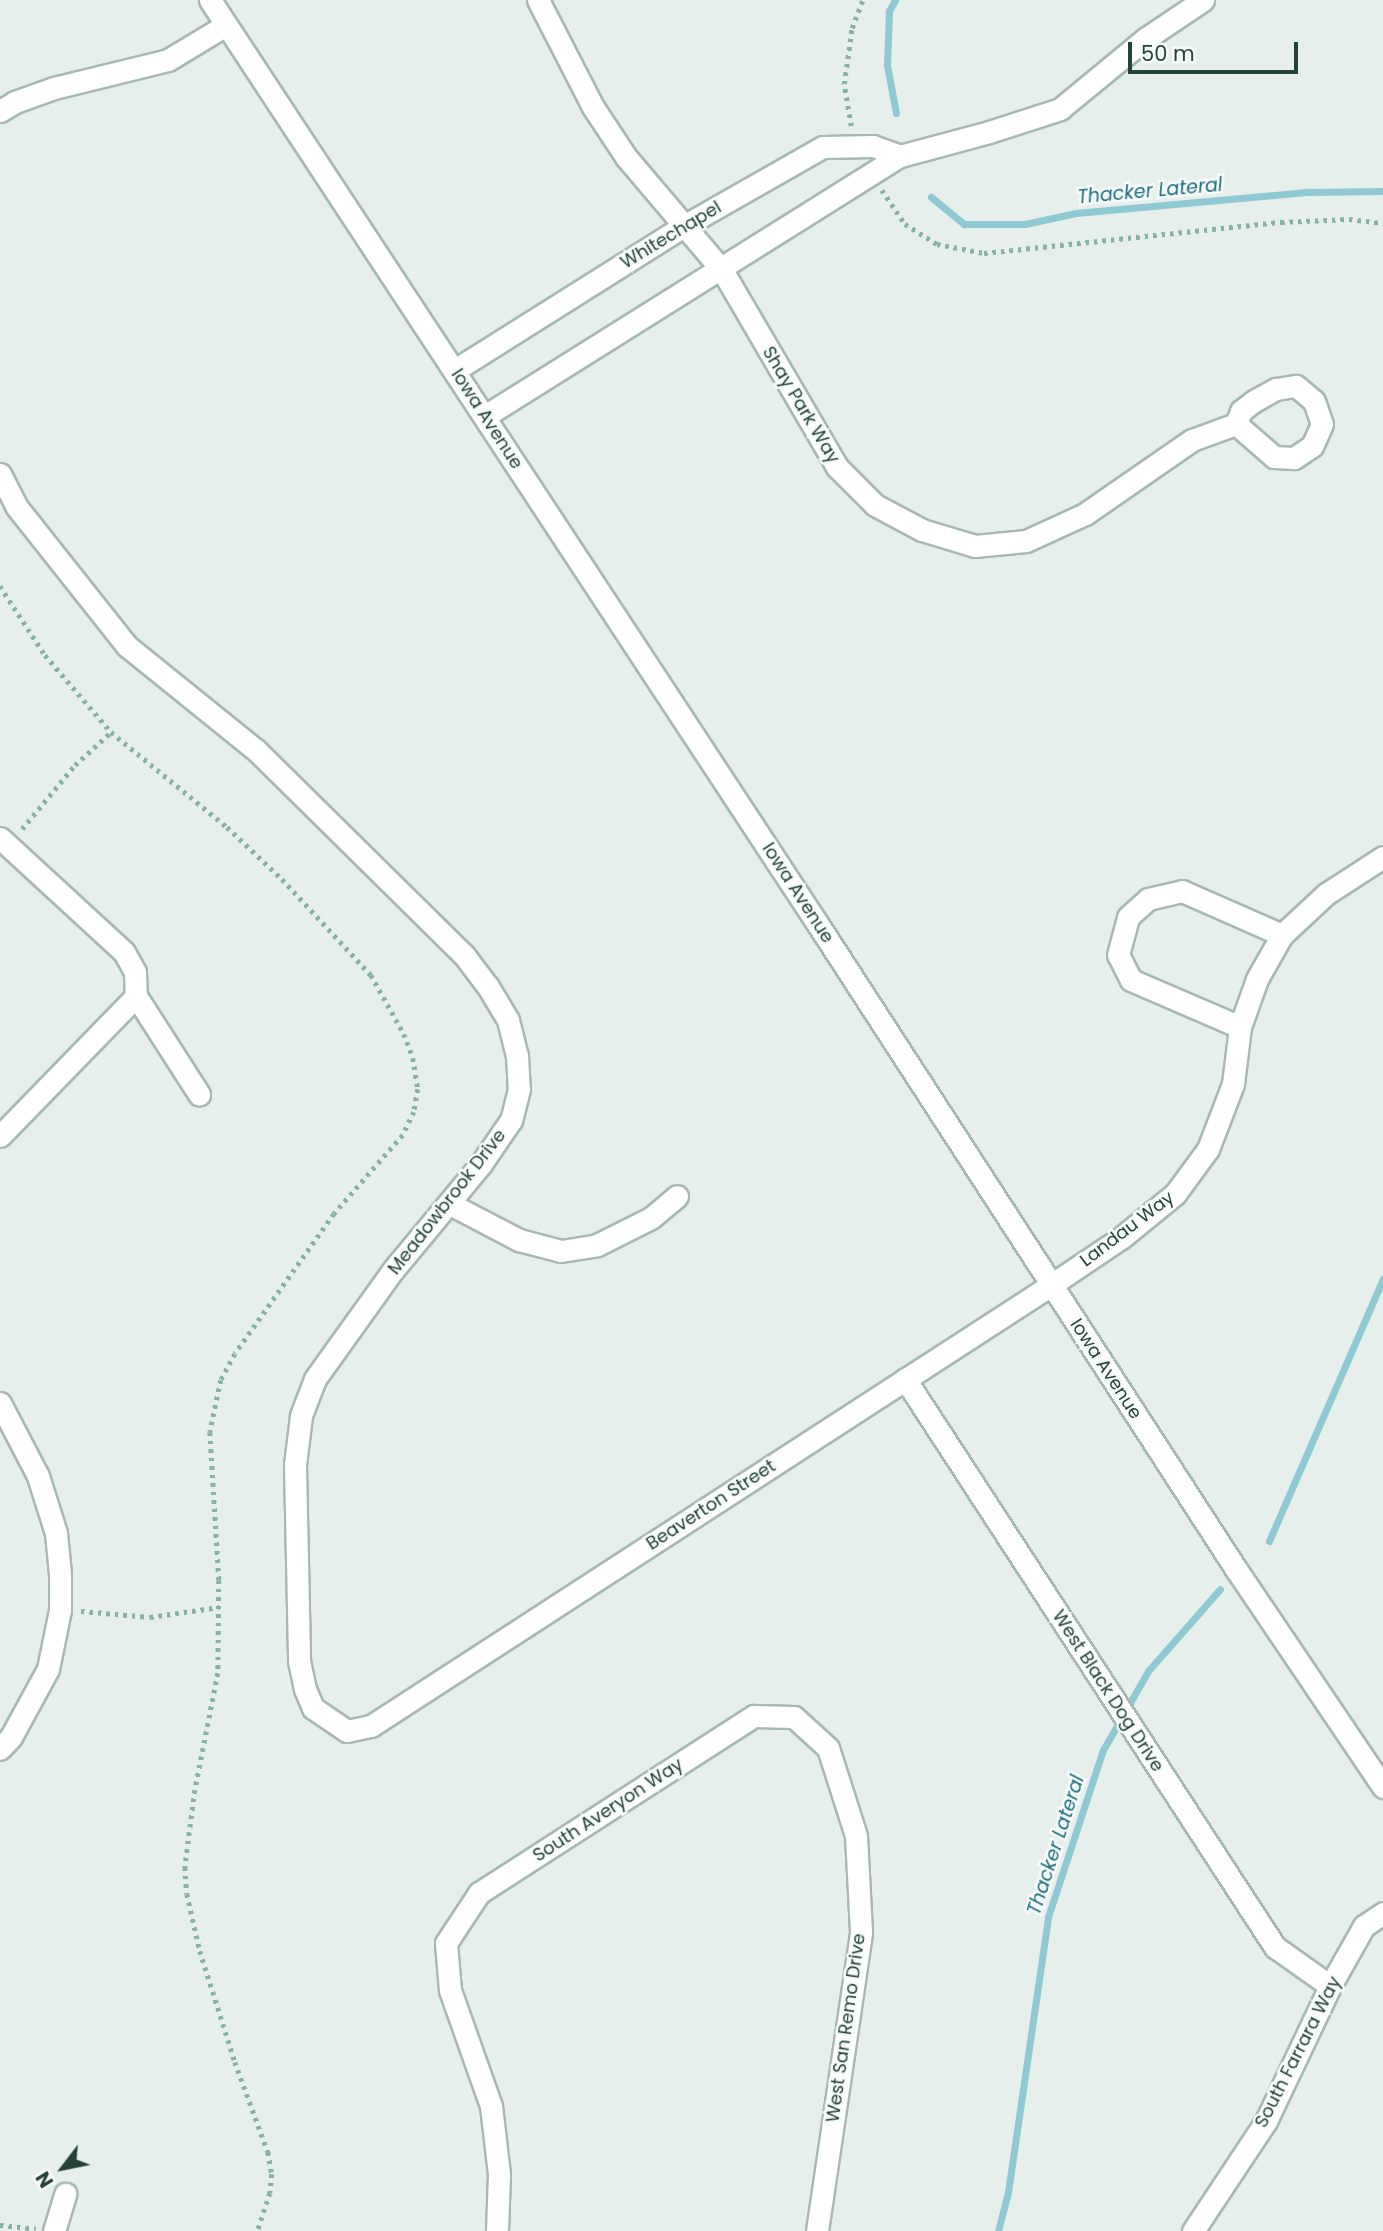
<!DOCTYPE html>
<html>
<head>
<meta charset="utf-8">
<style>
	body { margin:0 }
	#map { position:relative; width:1383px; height:2231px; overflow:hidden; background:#e6efeb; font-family:Poppins,sans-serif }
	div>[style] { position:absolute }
	.stream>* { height:7px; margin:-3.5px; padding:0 3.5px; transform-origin:3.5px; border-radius:3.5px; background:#8ec9d4 }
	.path>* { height:4.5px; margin-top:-2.25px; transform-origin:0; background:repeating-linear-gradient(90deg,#86b3a5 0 3.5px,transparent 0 8.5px) }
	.roads { filter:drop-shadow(2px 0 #a8b8b2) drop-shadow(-2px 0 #a8b8b2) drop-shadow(0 2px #a8b8b2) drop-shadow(0 -2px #a8b8b2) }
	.minor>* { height:21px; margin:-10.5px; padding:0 10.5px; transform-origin:10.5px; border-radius:10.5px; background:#fff }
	span { translate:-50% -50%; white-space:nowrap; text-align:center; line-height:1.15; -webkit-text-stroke:5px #f7fbf9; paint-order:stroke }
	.street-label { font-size:18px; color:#24423a }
	.water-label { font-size:19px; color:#1c6f80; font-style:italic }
	.north { position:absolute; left:28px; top:2133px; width:70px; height:70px; -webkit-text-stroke:5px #f7fbf9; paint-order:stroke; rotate:238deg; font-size:19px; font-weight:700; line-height:28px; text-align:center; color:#24423a }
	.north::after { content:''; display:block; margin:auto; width:24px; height:32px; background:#24423a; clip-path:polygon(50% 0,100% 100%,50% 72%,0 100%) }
	.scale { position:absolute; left:1128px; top:42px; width:170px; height:32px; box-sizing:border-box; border:4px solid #24423a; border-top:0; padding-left:9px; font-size:21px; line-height:24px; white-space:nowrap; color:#24423a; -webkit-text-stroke:5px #f7fbf9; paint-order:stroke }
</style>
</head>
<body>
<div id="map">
	<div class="stream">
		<div style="left:895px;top:0;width:13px;rotate:119deg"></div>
		<div style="left:889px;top:11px;width:54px;rotate:92.1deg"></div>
		<div style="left:887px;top:65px;width:49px;rotate:79.4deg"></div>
		<div style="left:931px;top:197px;width:43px;rotate:39.3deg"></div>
		<div style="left:964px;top:224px;width:61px"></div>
		<div style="left:1025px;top:224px;width:52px;rotate:-12.2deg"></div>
		<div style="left:1076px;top:213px;width:234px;rotate:-5.2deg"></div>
		<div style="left:1309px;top:192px;width:74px;rotate:-0.8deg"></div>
		<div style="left:1269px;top:1541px;width:286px;rotate:-66.5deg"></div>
		<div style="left:998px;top:2231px;width:40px;rotate:-75.6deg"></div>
		<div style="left:1008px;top:2192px;width:278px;rotate:-81.7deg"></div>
		<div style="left:1048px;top:1917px;width:176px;rotate:-71.8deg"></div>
		<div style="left:1103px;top:1750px;width:91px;rotate:-60.3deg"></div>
		<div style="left:1148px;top:1671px;width:109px;rotate:-48.7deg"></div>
	</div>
	<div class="path">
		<div style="left:851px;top:126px;width:43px;rotate:-99.5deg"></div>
		<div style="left:844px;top:84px;width:57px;rotate:-81.9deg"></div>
		<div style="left:852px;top:28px;width:30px;rotate:-69deg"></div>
		<div style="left:882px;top:190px;width:41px;rotate:55.9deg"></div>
		<div style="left:905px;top:224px;width:38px;rotate:32deg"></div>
		<div style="left:937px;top:244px;width:48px;rotate:10.8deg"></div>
		<div style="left:984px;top:253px;width:299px;rotate:-6deg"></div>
		<div style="left:1281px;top:222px;width:68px;rotate:-2.5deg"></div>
		<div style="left:1349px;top:219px;width:34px;rotate:7deg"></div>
		<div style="left:0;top:586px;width:82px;rotate:56.9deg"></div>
		<div style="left:45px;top:655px;width:101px;rotate:49.4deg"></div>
		<div style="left:111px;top:732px;width:150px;rotate:39.3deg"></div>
		<div style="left:227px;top:827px;width:76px;rotate:43.4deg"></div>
		<div style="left:282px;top:879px;width:131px;rotate:47.2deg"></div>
		<div style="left:371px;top:975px;width:68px;rotate:60.8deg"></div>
		<div style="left:404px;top:1034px;width:26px;rotate:69deg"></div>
		<div style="left:413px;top:1058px;width:31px;rotate:81deg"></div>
		<div style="left:418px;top:1089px;width:23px;rotate:100deg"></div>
		<div style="left:414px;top:1112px;width:25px;rotate:116deg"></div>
		<div style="left:403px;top:1135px;width:105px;rotate:131.1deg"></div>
		<div style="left:334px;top:1214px;width:171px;rotate:125.3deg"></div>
		<div style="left:235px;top:1354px;width:30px;rotate:118deg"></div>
		<div style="left:221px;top:1380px;width:53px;rotate:101.9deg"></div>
		<div style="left:210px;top:1432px;width:148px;rotate:86.5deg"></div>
		<div style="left:219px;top:1580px;width:93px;rotate:90.6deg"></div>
		<div style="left:218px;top:1673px;width:119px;rotate:101.1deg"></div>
		<div style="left:195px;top:1790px;width:78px;rotate:97.4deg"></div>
		<div style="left:185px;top:1867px;width:27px;rotate:86deg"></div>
		<div style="left:187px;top:1894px;width:58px;rotate:77.2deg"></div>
		<div style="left:200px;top:1951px;width:116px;rotate:72.5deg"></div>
		<div style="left:235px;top:2062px;width:96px;rotate:69.9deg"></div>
		<div style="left:268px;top:2152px;width:22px;rotate:80deg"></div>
		<div style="left:272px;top:2174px;width:19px;rotate:96deg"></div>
		<div style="left:270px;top:2193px;width:40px;rotate:108deg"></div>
		<div style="left:22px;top:829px;width:83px;rotate:-50.4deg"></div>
		<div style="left:75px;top:765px;width:49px;rotate:-42.5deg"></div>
		<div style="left:81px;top:1611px;width:69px;rotate:5deg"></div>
		<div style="left:150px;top:1617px;width:70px;rotate:-8.2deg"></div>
		<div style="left:0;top:2225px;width:36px;rotate:6deg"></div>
	</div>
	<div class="roads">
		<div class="minor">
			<div style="left:210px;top:0;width:1108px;rotate:56.67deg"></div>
			<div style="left:819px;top:926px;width:766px;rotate:57.04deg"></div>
			<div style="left:1236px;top:1569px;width:263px;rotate:56deg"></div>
			<div style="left:538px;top:0;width:120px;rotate:62.8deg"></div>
			<div style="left:593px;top:107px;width:60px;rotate:56.6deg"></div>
			<div style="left:626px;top:157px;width:148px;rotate:49.7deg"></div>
			<div style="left:722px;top:270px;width:228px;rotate:59.7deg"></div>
			<div style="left:837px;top:467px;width:54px;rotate:45deg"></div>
			<div style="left:875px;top:505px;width:53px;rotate:28deg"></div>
			<div style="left:922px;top:530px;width:55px;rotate:16.8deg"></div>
			<div style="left:975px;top:546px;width:51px;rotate:-5.6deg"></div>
			<div style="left:1026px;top:541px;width:65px;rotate:-24.6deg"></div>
			<div style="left:1085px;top:514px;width:130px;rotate:-34.7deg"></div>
			<div style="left:1192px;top:440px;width:47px;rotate:-20deg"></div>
			<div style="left:0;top:111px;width:17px;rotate:-31deg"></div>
			<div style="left:15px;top:102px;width:41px;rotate:-19.7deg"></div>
			<div style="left:54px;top:88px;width:117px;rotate:-13.8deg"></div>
			<div style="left:168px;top:60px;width:68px;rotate:-31.1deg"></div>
			<div style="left:455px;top:370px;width:268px;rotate:-32.2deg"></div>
			<div style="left:682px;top:227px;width:162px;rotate:-29.6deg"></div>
			<div style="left:823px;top:147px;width:50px;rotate:-1.1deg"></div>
			<div style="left:873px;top:146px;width:29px;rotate:20deg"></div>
			<div style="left:1296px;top:386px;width:23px;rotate:40deg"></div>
			<div style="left:1314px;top:401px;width:24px;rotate:71deg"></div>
			<div style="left:1322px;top:424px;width:24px;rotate:114deg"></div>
			<div style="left:1312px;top:446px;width:22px;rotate:146deg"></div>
			<div style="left:1294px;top:458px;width:20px;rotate:-177deg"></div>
			<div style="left:1274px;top:457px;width:50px;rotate:-139deg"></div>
			<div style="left:1236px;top:424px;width:14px;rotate:-69deg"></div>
			<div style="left:1241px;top:411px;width:16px;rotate:-38deg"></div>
			<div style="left:1254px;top:401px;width:25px;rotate:-29deg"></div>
			<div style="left:1276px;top:389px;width:20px;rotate:-9deg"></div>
			<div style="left:485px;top:416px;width:490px;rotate:-32.1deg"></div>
			<div style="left:900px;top:156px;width:92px;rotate:-15.1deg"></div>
			<div style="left:989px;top:132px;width:75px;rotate:-17.9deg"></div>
			<div style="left:1060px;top:109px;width:110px;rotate:-39.5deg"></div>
			<div style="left:1145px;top:39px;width:70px;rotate:-33.9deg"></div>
			<div style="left:0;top:474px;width:36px;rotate:63deg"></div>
			<div style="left:16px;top:506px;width:179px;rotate:51.6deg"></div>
			<div style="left:127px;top:646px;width:166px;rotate:38.9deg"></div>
			<div style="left:256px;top:750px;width:292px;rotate:44.6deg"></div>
			<div style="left:464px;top:955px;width:38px;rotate:53deg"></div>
			<div style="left:487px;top:985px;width:41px;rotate:59deg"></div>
			<div style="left:508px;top:1020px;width:36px;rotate:76deg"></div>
			<div style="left:517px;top:1055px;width:34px;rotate:87deg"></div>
			<div style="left:519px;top:1089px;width:32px;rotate:104deg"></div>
			<div style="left:511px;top:1120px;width:53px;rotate:124.3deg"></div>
			<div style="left:481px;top:1164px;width:138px;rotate:129.7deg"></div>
			<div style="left:393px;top:1270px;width:134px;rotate:125.6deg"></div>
			<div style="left:315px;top:1379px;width:40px;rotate:111deg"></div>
			<div style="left:301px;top:1416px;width:49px;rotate:97deg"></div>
			<div style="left:295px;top:1465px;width:196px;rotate:88.8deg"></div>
			<div style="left:299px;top:1661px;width:29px;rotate:78deg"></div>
			<div style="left:305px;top:1689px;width:21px;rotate:67deg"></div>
			<div style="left:313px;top:1708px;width:41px;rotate:34.1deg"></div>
			<div style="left:347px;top:1731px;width:25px;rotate:-12deg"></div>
			<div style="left:371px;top:1726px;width:810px;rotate:-32.96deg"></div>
			<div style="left:1051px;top:1285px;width:84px;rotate:-33.9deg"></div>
			<div style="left:1121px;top:1238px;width:70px;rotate:-39.2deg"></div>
			<div style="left:1175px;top:1194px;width:56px;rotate:-53.7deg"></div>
			<div style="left:1208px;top:1149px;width:70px;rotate:-69deg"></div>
			<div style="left:1233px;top:1084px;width:57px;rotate:-83deg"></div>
			<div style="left:1240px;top:1027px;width:51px;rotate:-70.5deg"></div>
			<div style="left:1257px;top:979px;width:51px;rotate:-60.4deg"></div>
			<div style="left:1282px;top:935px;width:60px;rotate:-43deg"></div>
			<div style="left:1326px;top:894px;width:68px;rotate:-33deg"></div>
			<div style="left:0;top:838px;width:168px;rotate:42.6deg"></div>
			<div style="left:124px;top:952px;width:23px;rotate:61deg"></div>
			<div style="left:135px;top:972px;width:24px;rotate:88deg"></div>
			<div style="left:136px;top:996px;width:117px;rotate:57.3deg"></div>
			<div style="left:1240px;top:1027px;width:119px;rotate:-156.7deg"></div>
			<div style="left:1131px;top:980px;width:28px;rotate:-117deg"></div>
			<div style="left:1118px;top:955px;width:39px;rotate:-75deg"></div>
			<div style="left:1128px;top:917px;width:27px;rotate:-42deg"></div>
			<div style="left:1148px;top:899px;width:35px;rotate:-13deg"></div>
			<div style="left:1182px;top:891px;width:109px;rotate:23.7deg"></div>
			<div style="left:0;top:1136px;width:195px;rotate:-45.8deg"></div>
			<div style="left:450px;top:1204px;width:78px;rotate:27.6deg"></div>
			<div style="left:519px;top:1240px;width:43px;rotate:14.7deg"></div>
			<div style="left:561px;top:1251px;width:36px;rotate:-9deg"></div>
			<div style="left:597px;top:1245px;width:60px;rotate:-26.6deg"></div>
			<div style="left:651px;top:1218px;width:34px;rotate:-40deg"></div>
			<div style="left:905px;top:1379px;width:678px;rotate:56.92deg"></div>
			<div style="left:1275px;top:1947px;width:67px;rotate:35.3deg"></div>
			<div style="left:0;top:1403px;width:82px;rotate:62.5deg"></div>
			<div style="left:38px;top:1476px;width:60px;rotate:72.5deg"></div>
			<div style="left:56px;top:1533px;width:41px;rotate:84.4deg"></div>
			<div style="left:60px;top:1574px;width:36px;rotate:90deg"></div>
			<div style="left:60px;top:1610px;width:60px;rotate:101.5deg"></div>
			<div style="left:48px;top:1669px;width:77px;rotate:118.6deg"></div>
			<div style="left:11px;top:1737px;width:16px;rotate:133deg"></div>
			<div style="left:54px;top:2231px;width:39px;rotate:-73deg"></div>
			<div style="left:497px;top:2231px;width:57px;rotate:-88deg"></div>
			<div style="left:499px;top:2174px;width:68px;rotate:-96.7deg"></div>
			<div style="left:491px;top:2106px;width:123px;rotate:-109.5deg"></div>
			<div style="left:450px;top:1990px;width:47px;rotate:-94.9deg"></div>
			<div style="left:446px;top:1943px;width:60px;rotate:-56.6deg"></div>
			<div style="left:479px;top:1893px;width:327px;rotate:-32.8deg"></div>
			<div style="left:754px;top:1716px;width:40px;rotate:1.4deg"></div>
			<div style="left:794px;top:1717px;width:46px;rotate:42.4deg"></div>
			<div style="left:828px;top:1748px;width:92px;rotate:72.3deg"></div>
			<div style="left:856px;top:1836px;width:97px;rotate:87deg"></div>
			<div style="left:861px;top:1933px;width:301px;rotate:98.4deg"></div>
			<div style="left:1193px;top:2231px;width:132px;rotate:-56.4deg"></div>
			<div style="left:1266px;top:2121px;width:149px;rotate:-64.6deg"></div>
			<div style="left:1330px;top:1986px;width:69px;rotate:-60.5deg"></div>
			<div style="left:1364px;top:1926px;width:23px;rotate:-34deg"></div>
		</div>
	</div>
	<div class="street-label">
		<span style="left:671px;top:235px;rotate:-31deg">Whitechapel</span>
		<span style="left:801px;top:405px;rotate:59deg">Shay Park Way</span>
		<span style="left:487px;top:419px;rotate:57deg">Iowa Avenue</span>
		<span style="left:798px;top:893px;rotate:57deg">Iowa Avenue</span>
		<span style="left:447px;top:1202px;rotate:-52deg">Meadowbrook Drive</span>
		<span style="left:1127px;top:1229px;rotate:-37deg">Landau Way</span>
		<span style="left:1106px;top:1369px;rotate:57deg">Iowa Avenue</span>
		<span style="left:711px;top:1505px;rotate:-33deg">Beaverton Street</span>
		<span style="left:1108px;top:1691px;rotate:57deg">West Black Dog Drive</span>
		<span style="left:608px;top:1810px;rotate:-33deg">South Averyon Way</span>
		<span style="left:846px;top:2028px;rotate:-82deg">West San Remo Drive</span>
		<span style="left:1298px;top:2052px;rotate:-63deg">South Farrara Way</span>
	</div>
	<div class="water-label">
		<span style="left:1150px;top:191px;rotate:-5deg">Thacker Lateral</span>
		<span style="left:1056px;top:1845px;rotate:-72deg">Thacker Lateral</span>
	</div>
	<div class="north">N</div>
	<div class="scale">50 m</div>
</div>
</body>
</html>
